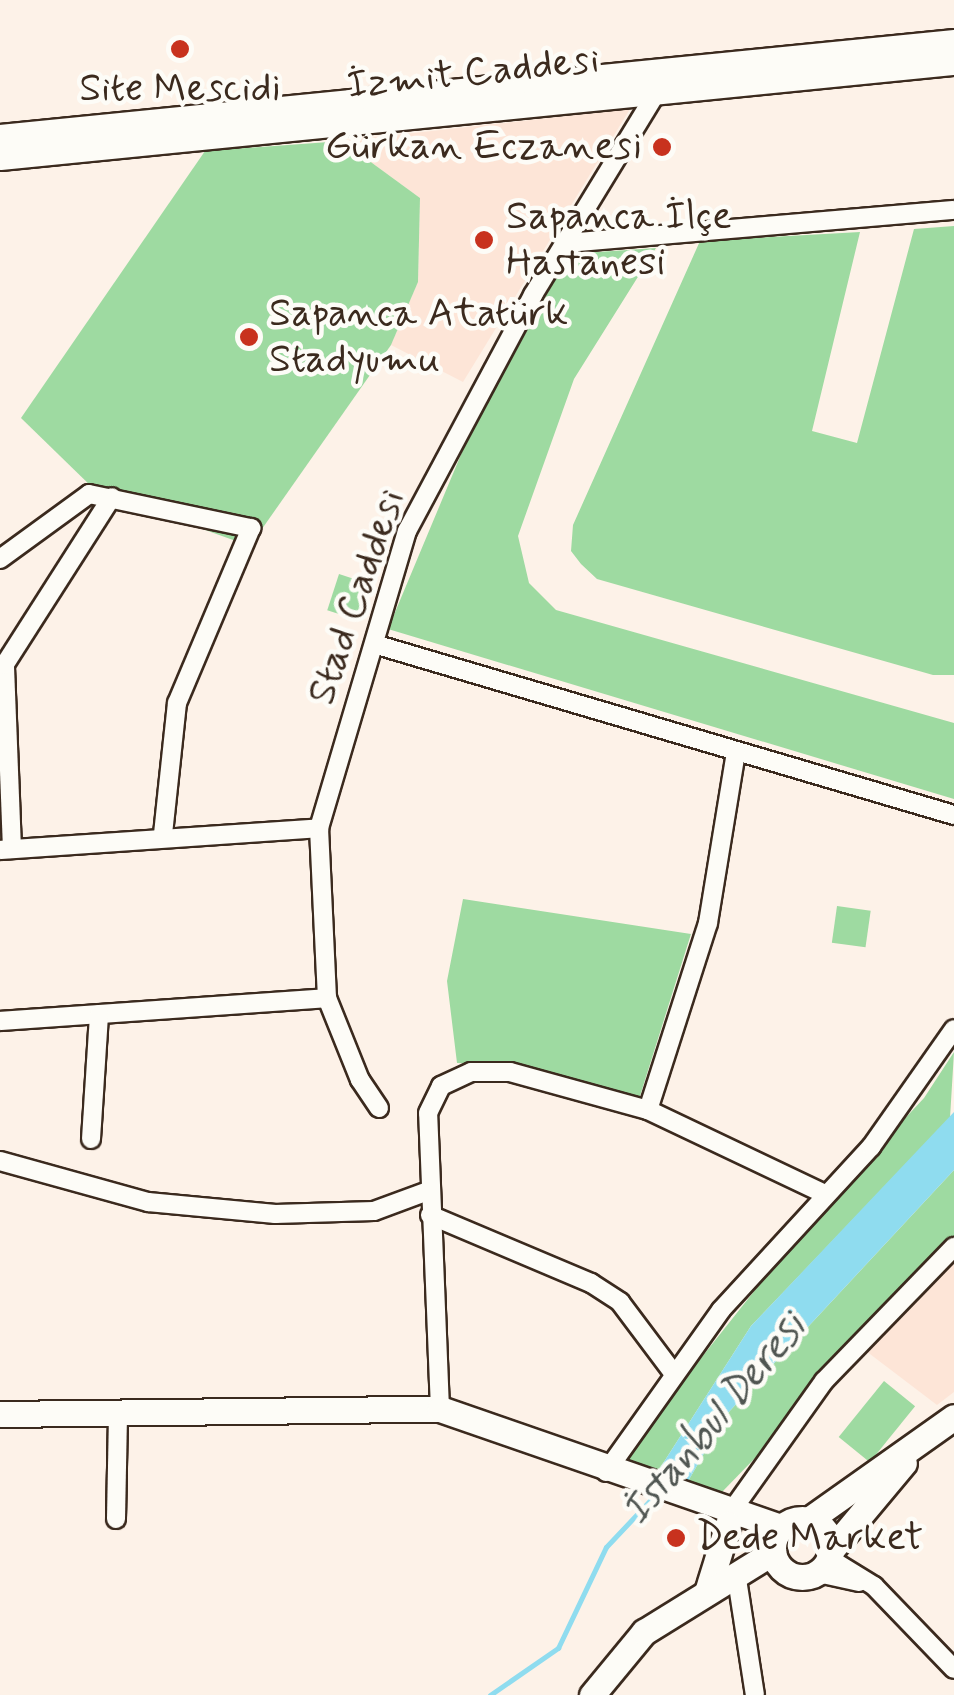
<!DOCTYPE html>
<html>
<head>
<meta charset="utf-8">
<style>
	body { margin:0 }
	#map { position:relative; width:954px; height:1695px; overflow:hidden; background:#fdf2e8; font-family:Mynerve,sans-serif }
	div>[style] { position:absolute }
	.built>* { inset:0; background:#fde5d7 }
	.green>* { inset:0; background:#9edaa1; transform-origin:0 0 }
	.water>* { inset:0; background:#8fdcef }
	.stream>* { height:5px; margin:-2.5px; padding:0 2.5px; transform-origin:2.5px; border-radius:2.5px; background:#8fdcef }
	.roads { filter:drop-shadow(2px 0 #3b2a1e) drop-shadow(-2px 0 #3b2a1e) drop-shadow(0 2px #3b2a1e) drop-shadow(0 -2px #3b2a1e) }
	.street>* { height:18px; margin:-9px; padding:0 9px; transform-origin:9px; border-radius:9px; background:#fdfcf7 }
	.secondary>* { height:25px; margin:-12.5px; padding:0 12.5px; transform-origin:12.5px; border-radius:12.5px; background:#fdfcf7 }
	.secondary>.ring { margin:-12.5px; padding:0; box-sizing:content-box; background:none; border:25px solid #fdfcf7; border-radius:50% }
	.dots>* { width:28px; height:28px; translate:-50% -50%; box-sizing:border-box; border:5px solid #fdfcf7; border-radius:50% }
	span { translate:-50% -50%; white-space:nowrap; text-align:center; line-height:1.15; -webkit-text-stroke:9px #fdfcf7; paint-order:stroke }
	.street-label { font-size:40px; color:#3b2a1e }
	.poi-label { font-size:40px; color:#3b2a1e }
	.right { translate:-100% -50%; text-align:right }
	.left { translate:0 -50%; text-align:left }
	.water-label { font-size:42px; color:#505652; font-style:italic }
</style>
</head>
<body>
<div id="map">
	<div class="built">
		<div style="clip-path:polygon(630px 109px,463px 382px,391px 345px,418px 282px,420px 198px,342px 141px)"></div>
		<div style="clip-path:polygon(954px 1257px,954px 1392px,937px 1405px,866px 1351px)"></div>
	</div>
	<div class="green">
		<div style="clip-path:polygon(342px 141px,420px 198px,418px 282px,391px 345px,250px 546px,96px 491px,21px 418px,205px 151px)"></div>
		<div style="clip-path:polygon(954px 226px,954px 675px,933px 675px,597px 579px,581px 564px,571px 551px,573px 525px,700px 241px,860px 232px,812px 431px,857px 443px,914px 229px)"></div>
		<div style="clip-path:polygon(656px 248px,574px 379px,518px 536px,529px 583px,556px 610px,954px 723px,954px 799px,388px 629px,470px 433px,569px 254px)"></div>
		<div style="left:339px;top:574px;width:32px;height:38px;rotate:18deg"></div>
		<div style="clip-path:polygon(463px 899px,691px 934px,639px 1099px,504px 1065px,457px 1063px,447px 981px)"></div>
		<div style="left:837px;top:906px;width:34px;height:37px;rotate:8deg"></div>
		<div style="clip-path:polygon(954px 1052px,950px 1118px,751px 1326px,653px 1479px,617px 1464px,813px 1217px,924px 1098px)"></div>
		<div style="clip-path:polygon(954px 1170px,954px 1253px,722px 1492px,683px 1490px,726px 1415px)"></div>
		<div style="left:884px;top:1381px;width:40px;height:72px;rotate:39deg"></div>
	</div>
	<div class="water">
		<div style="clip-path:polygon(954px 1112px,954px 1170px,726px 1415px,683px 1490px,653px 1479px,751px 1326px)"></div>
	</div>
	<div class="stream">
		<div style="left:490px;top:1695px;width:83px;rotate:-34.7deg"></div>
		<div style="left:558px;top:1648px;width:112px;rotate:-64.6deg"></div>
		<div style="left:606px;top:1547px;width:73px;rotate:-46.7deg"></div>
	</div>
	<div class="roads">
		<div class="street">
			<div style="left:567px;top:243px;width:388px;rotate:-4.9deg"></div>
			<div style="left:0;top:559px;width:110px;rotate:-36.1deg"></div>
			<div style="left:89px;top:494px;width:166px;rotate:11.9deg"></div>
			<div style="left:251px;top:528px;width:190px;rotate:112.9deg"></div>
			<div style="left:177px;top:703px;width:132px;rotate:96.1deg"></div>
			<div style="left:374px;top:644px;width:605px;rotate:16.43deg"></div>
			<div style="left:12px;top:849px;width:185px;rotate:-92.2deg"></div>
			<div style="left:5px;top:664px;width:198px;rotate:-57.4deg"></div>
			<div style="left:0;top:850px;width:320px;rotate:-3.9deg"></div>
			<div style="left:0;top:1021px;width:328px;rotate:-4deg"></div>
			<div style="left:379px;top:1108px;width:34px;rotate:-124deg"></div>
			<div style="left:360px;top:1080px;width:88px;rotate:-111.9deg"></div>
			<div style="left:327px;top:998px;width:170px;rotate:-92.7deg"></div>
			<div style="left:319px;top:828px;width:310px;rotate:-73.5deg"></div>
			<div style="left:407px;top:531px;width:268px;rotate:-61.9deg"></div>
			<div style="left:533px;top:295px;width:238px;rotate:-58.6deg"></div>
			<div style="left:648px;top:1110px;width:196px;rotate:-72.2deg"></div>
			<div style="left:708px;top:923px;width:173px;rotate:-80.7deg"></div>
			<div style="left:91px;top:1139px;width:125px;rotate:-86.3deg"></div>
			<div style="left:0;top:1161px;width:154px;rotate:15.5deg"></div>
			<div style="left:148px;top:1202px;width:128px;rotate:5.4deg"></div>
			<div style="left:275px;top:1214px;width:99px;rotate:-1.7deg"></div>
			<div style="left:374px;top:1211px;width:58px;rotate:-20.3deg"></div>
			<div style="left:430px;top:1215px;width:175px;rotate:22.9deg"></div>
			<div style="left:591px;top:1283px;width:35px;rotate:33deg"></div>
			<div style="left:620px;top:1302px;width:90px;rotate:53.1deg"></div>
			<div style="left:440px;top:1409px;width:296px;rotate:-92.3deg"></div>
			<div style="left:428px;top:1113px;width:30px;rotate:-64deg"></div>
			<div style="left:441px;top:1086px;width:33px;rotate:-25deg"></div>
			<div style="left:471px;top:1072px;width:39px"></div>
			<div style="left:510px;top:1072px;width:143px;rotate:15.4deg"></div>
			<div style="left:648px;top:1110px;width:196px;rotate:25.4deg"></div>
			<div style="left:606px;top:1472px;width:199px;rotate:-54.6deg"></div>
			<div style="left:721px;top:1310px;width:222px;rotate:-47.4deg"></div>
			<div style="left:871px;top:1147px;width:144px;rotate:-54.9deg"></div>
			<div style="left:733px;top:1509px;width:157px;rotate:-54.6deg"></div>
			<div style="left:824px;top:1381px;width:187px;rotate:-45.9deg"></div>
			<div style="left:116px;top:1519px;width:106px;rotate:-88.9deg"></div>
			<div style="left:830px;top:1559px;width:52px;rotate:31.5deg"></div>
			<div style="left:874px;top:1586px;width:115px;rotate:46.1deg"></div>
			<div style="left:818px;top:1573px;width:42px;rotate:12.4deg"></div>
			<div style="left:737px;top:1579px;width:117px;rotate:81.2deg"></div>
		</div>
		<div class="secondary">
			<div style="left:0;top:137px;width:959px;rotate:-5.69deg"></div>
			<div style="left:0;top:157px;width:959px;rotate:-5.69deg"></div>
			<div style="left:0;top:1414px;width:440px;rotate:-0.7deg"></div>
			<div style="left:440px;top:1409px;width:361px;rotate:19.1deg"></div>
			<div class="ring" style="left:773px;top:1519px;width:33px;height:33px"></div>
			<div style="left:810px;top:1519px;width:176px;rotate:-35.3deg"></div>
			<div style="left:832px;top:1549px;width:112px;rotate:-50.1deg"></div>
			<div style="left:707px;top:1592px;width:71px;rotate:-72.8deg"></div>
			<div style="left:592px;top:1695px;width:82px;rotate:-50.5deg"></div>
			<div style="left:644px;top:1632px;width:152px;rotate:-31.8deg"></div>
		</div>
	</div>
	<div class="dots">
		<div style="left:180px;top:49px;background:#c8321e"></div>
		<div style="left:662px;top:147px;background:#c8321e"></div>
		<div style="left:484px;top:240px;background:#c8321e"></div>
		<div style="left:249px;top:337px;background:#c8321e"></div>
		<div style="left:676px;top:1538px;background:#c8321e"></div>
	</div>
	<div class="street-label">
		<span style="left:473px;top:73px;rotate:-6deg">İzmit Caddesi</span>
		<span style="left:357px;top:597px;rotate:-71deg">Stad Caddesi</span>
	</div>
	<div class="poi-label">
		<span style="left:180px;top:89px">Site Mescidi</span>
		<span class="right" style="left:642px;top:147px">Gürkan Eczanesi</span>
		<span class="left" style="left:506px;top:240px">Sapanca İlçe<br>Hastanesi</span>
		<span class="left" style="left:269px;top:337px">Sapanca Atatürk<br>Stadyumu</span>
		<span class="left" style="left:696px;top:1538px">Dede Market</span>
	</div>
	<div class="water-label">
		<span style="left:715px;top:1420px;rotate:-50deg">İstanbul Deresi</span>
	</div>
</div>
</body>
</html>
